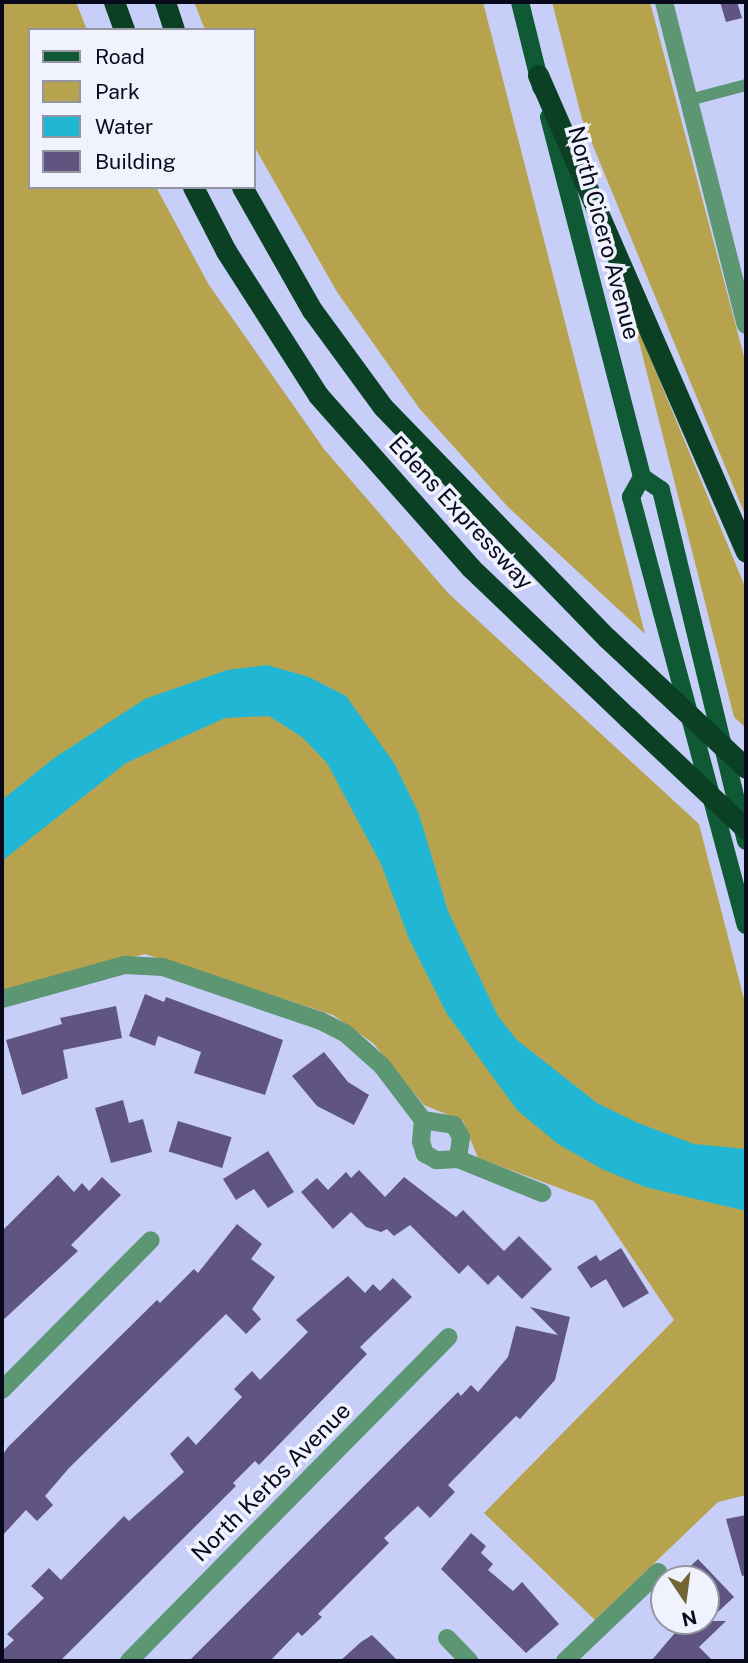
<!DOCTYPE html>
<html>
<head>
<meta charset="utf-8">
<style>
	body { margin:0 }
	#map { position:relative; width:748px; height:1663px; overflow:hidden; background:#c7cff8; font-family:"Public Sans",sans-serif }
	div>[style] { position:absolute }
	.green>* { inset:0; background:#b7a24e }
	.water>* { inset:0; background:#21b7d4 }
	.building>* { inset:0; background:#605481; transform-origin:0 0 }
	.service>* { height:12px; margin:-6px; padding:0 6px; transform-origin:6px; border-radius:6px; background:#5c9672 }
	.minor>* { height:18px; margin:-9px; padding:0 9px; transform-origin:9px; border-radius:9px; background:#5c9672 }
	.primary>* { height:18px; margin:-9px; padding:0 9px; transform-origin:9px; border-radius:9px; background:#0f5934 }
	.motorway>* { height:21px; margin:-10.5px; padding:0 10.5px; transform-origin:10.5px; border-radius:10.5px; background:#0b4025 }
	.motorway-bridge>* { height:21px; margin:-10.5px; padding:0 10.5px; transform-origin:10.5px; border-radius:10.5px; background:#0b4025 }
	span { translate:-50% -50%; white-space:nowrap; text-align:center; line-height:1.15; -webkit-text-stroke:7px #f0f2fd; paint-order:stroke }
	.street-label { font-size:23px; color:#080a1b }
	.frame { position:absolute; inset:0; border:4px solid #080a1b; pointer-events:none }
	.legend { position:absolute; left:28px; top:28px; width:228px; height:161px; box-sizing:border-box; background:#f0f2fd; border:2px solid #9395a3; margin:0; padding:9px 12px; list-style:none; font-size:21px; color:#080a1b }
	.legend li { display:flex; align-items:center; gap:14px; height:35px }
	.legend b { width:35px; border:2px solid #9395a3 }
	.north { position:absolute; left:650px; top:1565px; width:70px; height:70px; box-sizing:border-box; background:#f0f2fd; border:2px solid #9395a3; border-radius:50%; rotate:167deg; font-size:19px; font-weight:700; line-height:28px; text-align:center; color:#080a1b }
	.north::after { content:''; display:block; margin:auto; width:24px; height:32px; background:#726532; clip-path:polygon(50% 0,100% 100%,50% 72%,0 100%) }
</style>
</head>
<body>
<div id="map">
	<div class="green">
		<div style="clip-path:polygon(2px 2px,76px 2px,87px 30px,30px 30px,30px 187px,156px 187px,209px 285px,324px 449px,448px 593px,699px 824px,746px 1007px,746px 1495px,718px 1502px,595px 1620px,484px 1513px,674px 1320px,594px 1201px,478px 1158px,463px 1121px,424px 1105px,373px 1043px,333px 1015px,145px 954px,2px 992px)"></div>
		<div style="clip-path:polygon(194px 2px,483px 2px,645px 634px,507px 506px,419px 408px,337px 292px,254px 146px,254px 30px,205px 30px)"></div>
		<div style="clip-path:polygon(552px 2px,650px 2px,746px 364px,746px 517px,582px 119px)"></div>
		<div style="clip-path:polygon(632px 314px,746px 589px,746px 728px,734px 717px)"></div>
	</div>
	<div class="water">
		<div style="clip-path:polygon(267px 665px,309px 677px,346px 696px,394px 763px,419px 814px,448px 911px,498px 1016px,517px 1040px,597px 1103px,638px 1123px,694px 1144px,746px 1149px,746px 1211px,645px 1187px,602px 1169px,558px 1144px,517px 1110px,447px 1014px,409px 939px,381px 864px,327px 763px,302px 737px,269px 716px,225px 718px,126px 763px,2px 861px,2px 800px,54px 758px,145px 699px,227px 670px)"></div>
	</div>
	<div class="building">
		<div style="clip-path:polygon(720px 2px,737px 2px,742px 18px,726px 22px)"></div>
		<div style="clip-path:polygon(145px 994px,164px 1002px,166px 997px,283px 1040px,265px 1095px,194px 1073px,201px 1052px,158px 1036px,155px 1046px,129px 1036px)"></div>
		<div style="clip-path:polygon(116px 1006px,122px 1038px,63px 1050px,68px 1078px,22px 1095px,6px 1040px,62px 1024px,60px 1018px)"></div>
		<div style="clip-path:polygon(324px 1052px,348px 1082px,369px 1095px,354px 1125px,317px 1106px,292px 1076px)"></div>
		<div style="clip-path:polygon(123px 1100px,129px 1123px,143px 1119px,152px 1152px,111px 1163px,95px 1108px)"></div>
		<div style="left:178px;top:1121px;width:56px;height:32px;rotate:17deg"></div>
		<div style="clip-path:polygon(268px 1151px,294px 1192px,268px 1208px,254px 1189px,236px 1200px,223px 1179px)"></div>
		<div style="clip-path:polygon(359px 1170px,385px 1197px,404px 1177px,456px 1217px,463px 1210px,504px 1251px,519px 1236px,552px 1269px,522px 1299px,498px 1275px,488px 1285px,468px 1265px,459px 1274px,410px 1225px,394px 1236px,387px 1229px,381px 1232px,366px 1227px,351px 1212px,333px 1229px,301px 1192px,317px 1178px,328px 1190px,346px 1172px,351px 1178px)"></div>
		<div style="clip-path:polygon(58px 1175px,74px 1192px,82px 1183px,89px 1191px,102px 1177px,121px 1195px,71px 1245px,78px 1251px,2px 1321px,2px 1231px)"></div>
		<div style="clip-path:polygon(237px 1224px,262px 1244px,251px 1259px,275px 1277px,252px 1309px,261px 1319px,246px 1334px,226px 1314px,69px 1468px,45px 1496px,53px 1505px,37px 1521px,26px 1510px,2px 1536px,2px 1456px,8px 1447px,157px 1300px,160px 1303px,194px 1269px,198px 1273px)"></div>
		<div style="clip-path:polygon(621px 1248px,649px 1293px,623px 1308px,606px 1279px,591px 1288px,577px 1267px,596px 1255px,600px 1261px)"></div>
		<div style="clip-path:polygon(348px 1276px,365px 1293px,373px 1284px,380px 1291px,393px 1278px,412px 1297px,360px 1347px,367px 1354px,259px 1465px,255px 1461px,233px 1483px,236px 1486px,60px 1661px,2px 1661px,2px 1651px,14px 1640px,7px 1634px,44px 1598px,31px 1586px,49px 1568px,61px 1580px,124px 1516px,129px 1521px,184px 1472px,170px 1454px,188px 1436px,196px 1445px,242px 1397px,234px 1389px,252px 1371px,260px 1380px,308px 1332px,296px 1320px)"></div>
		<div style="clip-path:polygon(530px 1307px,570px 1317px,555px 1380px,520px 1419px,516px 1416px,448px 1485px,455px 1492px,430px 1518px,418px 1506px,384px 1538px,389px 1543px,318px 1614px,322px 1617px,302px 1636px,298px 1632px,270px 1661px,189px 1661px,458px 1392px,461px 1396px,471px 1385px,478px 1392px,508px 1357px,516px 1326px,558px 1335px)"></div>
		<div style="clip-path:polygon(746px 1515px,746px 1575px,742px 1576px,726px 1519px)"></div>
		<div style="clip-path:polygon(471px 1533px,486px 1546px,481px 1553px,493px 1564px,488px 1570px,513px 1591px,522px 1582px,559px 1624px,526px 1653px,441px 1569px)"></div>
		<div style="clip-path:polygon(698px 1559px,734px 1597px,708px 1621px,726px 1621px,699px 1647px,713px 1661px,651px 1661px,680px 1627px,684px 1630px,694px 1621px,706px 1621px,706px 1579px,677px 1579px)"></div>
		<div style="clip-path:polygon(372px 1635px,398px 1661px,340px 1661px,361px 1642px)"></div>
	</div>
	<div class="service">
		<div style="left:689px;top:100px;width:59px;rotate:-14.7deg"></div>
	</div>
	<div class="minor">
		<div style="left:664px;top:2px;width:333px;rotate:75.8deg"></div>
		<div style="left:2px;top:999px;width:128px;rotate:-15.5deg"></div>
		<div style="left:125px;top:965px;width:38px;rotate:3deg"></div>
		<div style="left:163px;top:967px;width:167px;rotate:18.9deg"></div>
		<div style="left:321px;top:1021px;width:27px;rotate:27deg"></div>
		<div style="left:345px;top:1033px;width:50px;rotate:41.7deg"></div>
		<div style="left:382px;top:1066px;width:68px;rotate:52.8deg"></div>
		<div style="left:423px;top:1120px;width:31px;rotate:9deg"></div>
		<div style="left:454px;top:1125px;width:14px;rotate:60deg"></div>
		<div style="left:461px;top:1137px;width:22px;rotate:98deg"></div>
		<div style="left:458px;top:1159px;width:22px;rotate:177deg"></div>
		<div style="left:436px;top:1160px;width:13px;rotate:-151deg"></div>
		<div style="left:425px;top:1154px;width:13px;rotate:-108deg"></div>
		<div style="left:421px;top:1142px;width:22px;rotate:-85deg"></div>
		<div style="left:458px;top:1159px;width:91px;rotate:22deg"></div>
		<div style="left:2px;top:1390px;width:211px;rotate:-45.2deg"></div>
		<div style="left:447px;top:1638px;width:32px;rotate:46deg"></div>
		<div style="left:129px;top:1661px;width:455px;rotate:-45.4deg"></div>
		<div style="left:565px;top:1661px;width:129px;rotate:-43.7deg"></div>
	</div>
	<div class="primary">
		<div style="left:520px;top:2px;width:88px;rotate:76.1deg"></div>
		<div style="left:549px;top:117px;width:372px;rotate:75.5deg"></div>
		<div style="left:642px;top:477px;width:23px;rotate:34deg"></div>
		<div style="left:661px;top:490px;width:361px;rotate:76.4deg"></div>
		<div style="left:642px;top:477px;width:23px;rotate:119deg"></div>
		<div style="left:631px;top:497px;width:443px;rotate:75deg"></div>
	</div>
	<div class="motorway">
		<div style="left:114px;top:2px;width:30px;rotate:70deg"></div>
		<div style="left:165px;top:2px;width:29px;rotate:72deg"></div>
		<div style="left:538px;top:75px;width:520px;rotate:66.44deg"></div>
		<div style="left:193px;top:187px;width:72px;rotate:62.7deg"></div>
		<div style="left:226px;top:251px;width:171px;rotate:57.4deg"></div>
		<div style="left:318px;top:395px;width:231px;rotate:48.5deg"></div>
		<div style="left:471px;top:568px;width:216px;rotate:43.7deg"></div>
		<div style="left:242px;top:187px;width:142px;rotate:60.4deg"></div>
		<div style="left:312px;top:310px;width:120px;rotate:53.8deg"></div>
		<div style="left:383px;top:407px;width:322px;rotate:45.9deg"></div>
	</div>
	<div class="motorway-bridge">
		<div style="left:607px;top:638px;width:190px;rotate:43.1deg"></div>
		<div style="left:627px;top:717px;width:163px;rotate:43.3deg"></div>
	</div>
	<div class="street-label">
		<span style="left:604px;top:233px;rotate:75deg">North Cicero Avenue</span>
		<span style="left:461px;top:513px;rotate:47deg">Edens Expressway</span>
		<span style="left:271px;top:1482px;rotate:-45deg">North Kerbs Avenue</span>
	</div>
	<div class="frame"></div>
	<ul class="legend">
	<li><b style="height:9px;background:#0f5934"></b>Road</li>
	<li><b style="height:19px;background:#b7a24e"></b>Park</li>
	<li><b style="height:19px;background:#21b7d4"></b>Water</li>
	<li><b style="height:19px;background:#605481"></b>Building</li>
	</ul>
	<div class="north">N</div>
</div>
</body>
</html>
